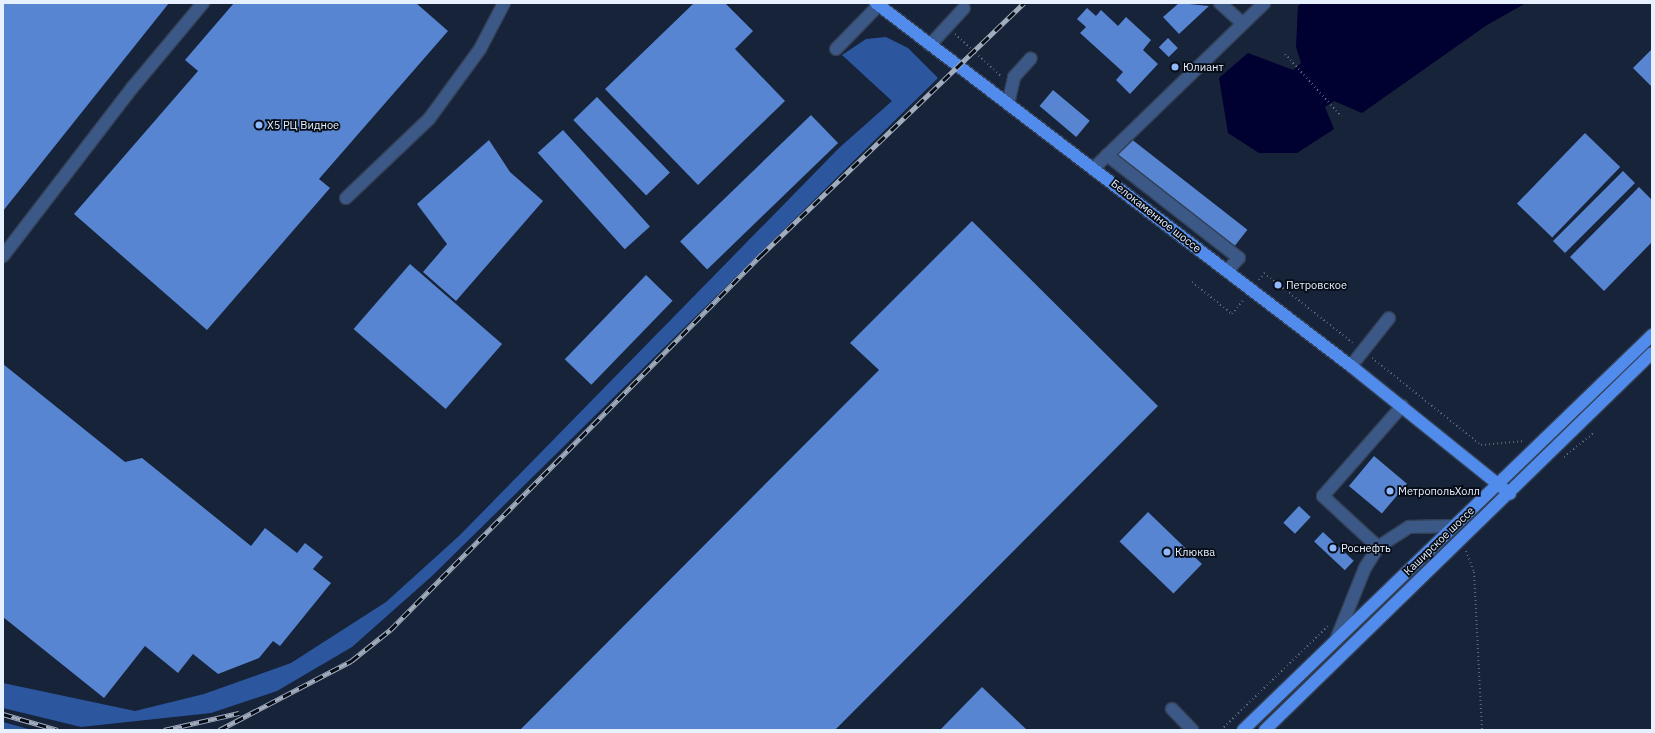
<!DOCTYPE html>
<html>
<head>
<meta charset="utf-8">
<style>
	body { margin:0 }
	#map { position:relative; width:1655px; height:733px; overflow:hidden; background:#162339; font-family:"IBM Plex Sans",sans-serif }
	div>[style] { position:absolute }
	.forest>* { inset:0; background:#2c569e }
	.water>* { inset:0; background:#000031 }
	.building>* { inset:0; background:#5785d1; transform-origin:0 0 }
	.path>* { height:2px; margin-top:-1px; transform-origin:0; background:repeating-linear-gradient(90deg,#5c687c 0 1px,transparent 0 4px) }
	.roads { filter:drop-shadow(1px 0 #334055) drop-shadow(-1px 0 #334055) drop-shadow(0 1px #334055) drop-shadow(0 -1px #334055) }
	.minor>* { height:12px; margin:-6px; padding:0 6px; transform-origin:6px; border-radius:6px; background:#3c5887 }
	.major>* { height:12px; margin:-6px; padding:0 6px; transform-origin:6px; border-radius:6px; background:#518bec }
	.rail>* { height:4.5px; margin-top:-2.25px; transform-origin:0; background:repeating-linear-gradient(90deg,#070d16 0 9px,#a1acbd 0 18px); box-sizing:border-box; border-block:1px solid #a1acbd }
	.dots>* { width:11px; height:11px; translate:-50% -50%; box-sizing:border-box; border:2px solid #070d16; border-radius:50% }
	span { translate:-50% -50%; white-space:nowrap; text-align:center; line-height:1.15; -webkit-text-stroke:3.5px #070d16; paint-order:stroke }
	.poi-label { font-size:11px; color:#e7f0ff }
	.left { translate:0 -50%; text-align:left }
	.street-label { font-size:11px; color:#e7f0ff }
	.frame { position:absolute; inset:0; border:4px solid #e7f0ff; pointer-events:none }
</style>
</head>
<body>
<div id="map">
	<div class="forest">
		<div style="clip-path:polygon(886px 37px,908px 48px,938px 78px,432px 576px,352px 647px,277px 691px,211px 713px,81px 727px,3px 708px,3px 683px,135px 711px,204px 694px,291px 663px,386px 602px,460px 535px,839px 148px,892px 101px,842px 55px,866px 39px)"></div>
		<div style="clip-path:polygon(3px 722px,32px 730px,3px 730px)"></div>
	</div>
	<div class="water">
		<div style="clip-path:polygon(1301px 3px,1526px 3px,1487px 25px,1362px 113px,1334px 101px,1325px 107px,1334px 129px,1297px 153px,1259px 153px,1228px 133px,1219px 78px,1248px 53px,1293px 70px,1301px 63px,1296px 47px,1298px 6px)"></div>
	</div>
	<div class="building">
		<div style="clip-path:polygon(3px 3px,169px 3px,3px 211px)"></div>
		<div style="clip-path:polygon(234px 3px,416px 3px,448px 31px,319px 179px,330px 188px,207px 330px,74px 214px,198px 71px,185px 60px)"></div>
		<div style="clip-path:polygon(694px 3px,725px 3px,753px 31px,735px 49px,785px 101px,698px 185px,605px 89px)"></div>
		<div style="clip-path:polygon(1179px 3px,1209px 6px,1179px 34px,1163px 17px)"></div>
		<div style="clip-path:polygon(1087px 8px,1096px 16px,1101px 10px,1118px 26px,1126px 17px,1151px 40px,1143px 50px,1158px 64px,1130px 94px,1116px 80px,1123px 72px,1080px 33px,1086px 27px,1077px 19px)"></div>
		<div style="left:1168px;top:38px;width:14px;height:13px;rotate:45deg"></div>
		<div style="clip-path:polygon(1652px 49px,1652px 87px,1633px 68px)"></div>
		<div style="left:1053px;top:90px;width:48px;height:21px;rotate:40deg"></div>
		<div style="left:597px;top:97px;width:105px;height:33px;rotate:46deg"></div>
		<div style="left:811px;top:115px;width:39px;height:182px;rotate:46deg"></div>
		<div style="left:563px;top:130px;width:130px;height:34px;rotate:48deg"></div>
		<div style="left:1585px;top:133px;width:49px;height:98px;rotate:44deg"></div>
		<div style="left:1130px;top:138px;width:149px;height:22px;rotate:38deg"></div>
		<div style="clip-path:polygon(489px 140px,510px 172px,543px 201px,456px 301px,423px 272px,447px 244px,417px 204px)"></div>
		<div style="left:1623px;top:171px;width:17px;height:99px;rotate:45deg"></div>
		<div style="clip-path:polygon(1639px 187px,1652px 200px,1652px 242px,1604px 291px,1570px 257px)"></div>
		<div style="clip-path:polygon(972px 221px,1158px 406px,835px 730px,520px 730px,879px 370px,850px 343px)"></div>
		<div style="left:410px;top:264px;width:122px;height:86px;rotate:41deg"></div>
		<div style="left:646px;top:275px;width:37px;height:117px;rotate:44deg"></div>
		<div style="clip-path:polygon(3px 364px,125px 462px,142px 458px,251px 546px,265px 528px,297px 553px,305px 543px,323px 557px,313px 569px,331px 583px,280px 646px,273px 641px,259px 658px,218px 674px,193px 654px,178px 673px,145px 646px,104px 698px,3px 617px)"></div>
		<div style="left:1374px;top:456px;width:43px;height:39px;rotate:40deg"></div>
		<div style="left:1299px;top:506px;width:16px;height:23px;rotate:43deg"></div>
		<div style="left:1148px;top:512px;width:75px;height:41px;rotate:44deg"></div>
		<div style="left:1323px;top:532px;width:42px;height:13px;rotate:43deg"></div>
		<div style="clip-path:polygon(982px 687px,1027px 730px,940px 730px)"></div>
	</div>
	<div class="path">
		<div style="left:955px;top:34px;width:64px;rotate:42.5deg"></div>
		<div style="left:1285px;top:54px;width:84px;rotate:47.9deg"></div>
		<div style="left:1259px;top:280px;width:9px;rotate:-54deg"></div>
		<div style="left:1264px;top:273px;width:113px;rotate:38.2deg"></div>
		<div style="left:1192px;top:282px;width:51px;rotate:38.7deg"></div>
		<div style="left:1232px;top:314px;width:19px;rotate:-51deg"></div>
		<div style="left:1372px;top:358px;width:139px;rotate:38.6deg"></div>
		<div style="left:1481px;top:445px;width:43px;rotate:-5.3deg"></div>
		<div style="left:1564px;top:457px;width:40px;rotate:-39deg"></div>
		<div style="left:1466px;top:551px;width:22px;rotate:69deg"></div>
		<div style="left:1474px;top:572px;width:158px;rotate:87.1deg"></div>
		<div style="left:1221px;top:730px;width:151px;rotate:-44.2deg"></div>
	</div>
	<div class="roads">
		<div class="minor">
			<div style="left:1220px;top:3px;width:30px;rotate:42deg"></div>
			<div style="left:930px;top:45px;width:50px;rotate:-47.4deg"></div>
			<div style="left:836px;top:49px;width:62px;rotate:-45.7deg"></div>
			<div style="left:1008px;top:104px;width:28px;rotate:-77deg"></div>
			<div style="left:1014px;top:77px;width:25px;rotate:-48deg"></div>
			<div style="left:1107px;top:155px;width:167px;rotate:38deg"></div>
			<div style="left:1239px;top:258px;width:18px;rotate:133deg"></div>
			<div style="left:1094px;top:168px;width:237px;rotate:-44.1deg"></div>
			<div style="left:346px;top:198px;width:115px;rotate:-43.6deg"></div>
			<div style="left:429px;top:119px;width:87px;rotate:-53.9deg"></div>
			<div style="left:480px;top:49px;width:52px;rotate:-62.4deg"></div>
			<div style="left:3px;top:256px;width:212px;rotate:-52.5deg"></div>
			<div style="left:132px;top:88px;width:111px;rotate:-50.1deg"></div>
			<div style="left:1351px;top:366px;width:61px;rotate:-51.6deg"></div>
			<div style="left:1378px;top:547px;width:37px;rotate:-33deg"></div>
			<div style="left:1409px;top:527px;width:45px;rotate:-1.3deg"></div>
			<div style="left:1336px;top:640px;width:78px;rotate:-68.1deg"></div>
			<div style="left:1365px;top:568px;width:25px;rotate:-58deg"></div>
			<div style="left:1378px;top:547px;width:75px;rotate:-137.2deg"></div>
			<div style="left:1323px;top:496px;width:120px;rotate:-48.7deg"></div>
			<div style="left:1172px;top:709px;width:29px;rotate:46deg"></div>
		</div>
		<div class="major">
			<div style="left:876px;top:3px;width:598px;rotate:37.39deg"></div>
			<div style="left:1351px;top:366px;width:204px;rotate:38.8deg"></div>
			<div style="left:1243px;top:730px;width:569px;rotate:-44deg"></div>
			<div style="left:1265px;top:730px;width:540px;rotate:-44.25deg"></div>
		</div>
	</div>
	<div class="rail">
		<div style="left:3px;top:714px;width:57px;rotate:16.2deg"></div>
		<div style="left:164px;top:730px;width:77px;rotate:-12.8deg"></div>
		<div style="left:219px;top:730px;width:149px;rotate:-27.6deg"></div>
		<div style="left:351px;top:661px;width:50px;rotate:-38.5deg"></div>
		<div style="left:390px;top:630px;width:528px;rotate:-45.31deg"></div>
		<div style="left:761px;top:255px;width:364px;rotate:-43.8deg"></div>
	</div>
	<div class="dots">
		<div style="left:1175px;top:67px;background:#8fb8fd"></div>
		<div style="left:259px;top:125px;background:#8fb8fd"></div>
		<div style="left:1278px;top:285px;background:#8fb8fd"></div>
		<div style="left:1390px;top:491px;background:#8fb8fd"></div>
		<div style="left:1333px;top:548px;background:#8fb8fd"></div>
		<div style="left:1167px;top:552px;background:#8fb8fd"></div>
	</div>
	<div class="poi-label">
		<span class="left" style="left:1183px;top:67px">Юлиант</span>
		<span class="left" style="left:267px;top:125px">X5 РЦ Видное</span>
		<span class="left" style="left:1286px;top:285px">Петровское</span>
		<span class="left" style="left:1398px;top:491px">МетропольХолл</span>
		<span class="left" style="left:1341px;top:548px">Роснефть</span>
		<span class="left" style="left:1175px;top:552px">Клюква</span>
	</div>
	<div class="street-label">
		<span style="left:1156px;top:216px;rotate:38deg">Белокаменное шоссе</span>
		<span style="left:1439px;top:541px;rotate:-44deg">Каширское шоссе</span>
	</div>
	<div class="frame"></div>
</div>
</body>
</html>
